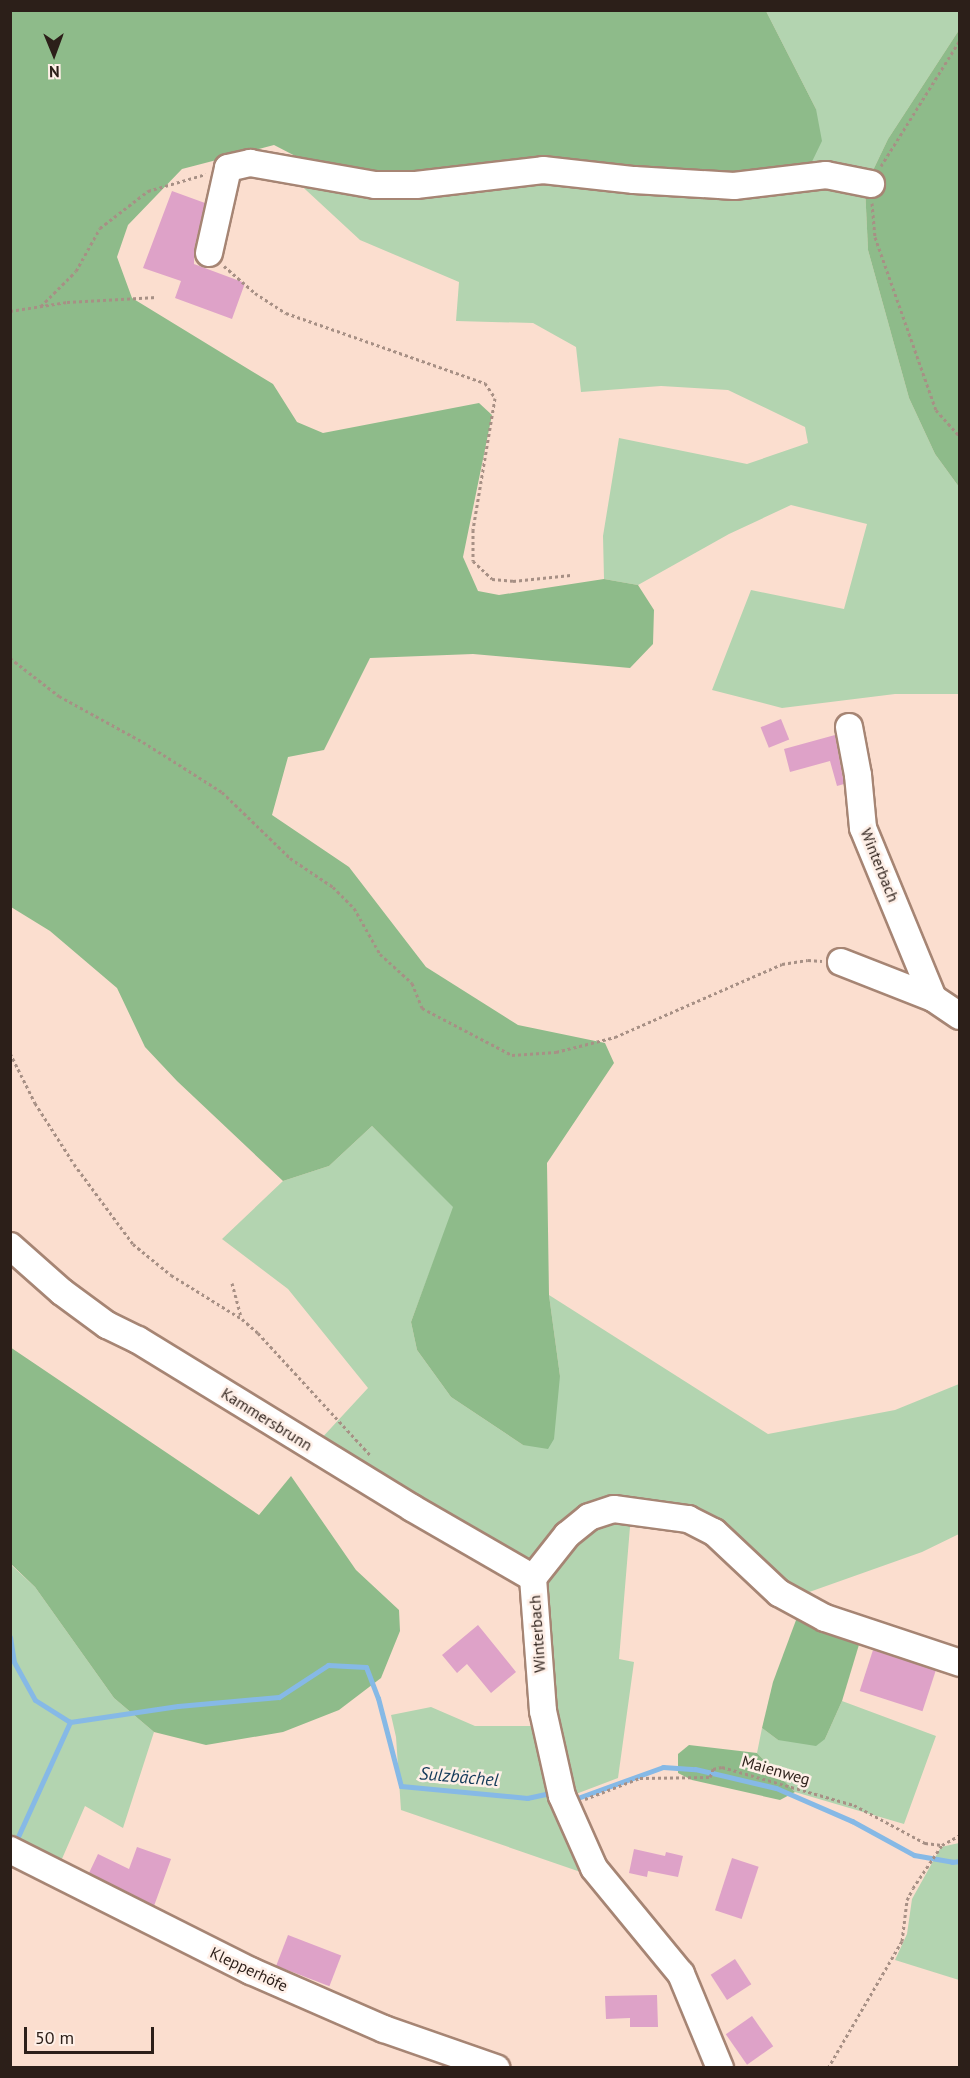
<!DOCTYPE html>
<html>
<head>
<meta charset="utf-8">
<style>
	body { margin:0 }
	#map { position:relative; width:970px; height:2078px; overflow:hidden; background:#fbdecf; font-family:"PT Sans",sans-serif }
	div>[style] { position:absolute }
	.green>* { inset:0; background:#b3d4b0 }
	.forest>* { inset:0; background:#8ebb8a }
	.stream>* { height:5px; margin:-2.5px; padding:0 2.5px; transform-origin:2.5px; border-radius:2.5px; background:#86b9e6 }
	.building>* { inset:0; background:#dea2c8; transform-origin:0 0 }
	.path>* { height:3px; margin-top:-1.5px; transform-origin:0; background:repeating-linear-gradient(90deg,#a79085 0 3px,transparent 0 6px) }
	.roads { filter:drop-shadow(2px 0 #a68574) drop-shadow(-2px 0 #a68574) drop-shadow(0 2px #a68574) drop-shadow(0 -2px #a68574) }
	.minor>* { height:26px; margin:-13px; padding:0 13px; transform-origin:13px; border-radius:13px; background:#fff }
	span { translate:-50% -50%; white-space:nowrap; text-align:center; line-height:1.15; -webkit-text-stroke:5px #feefe7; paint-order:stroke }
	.street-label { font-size:16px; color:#2c1f19 }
	.water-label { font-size:18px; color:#143a59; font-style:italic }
	.frame { position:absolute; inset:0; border:12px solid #2c1f19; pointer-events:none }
	.north { position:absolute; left:24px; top:24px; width:60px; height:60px; -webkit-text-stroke:4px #feefe7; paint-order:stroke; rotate:179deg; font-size:16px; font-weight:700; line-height:24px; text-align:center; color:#2c1f19 }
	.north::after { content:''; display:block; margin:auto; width:21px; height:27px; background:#2c1f19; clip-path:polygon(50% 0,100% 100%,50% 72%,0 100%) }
	.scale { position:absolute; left:24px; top:2027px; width:130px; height:27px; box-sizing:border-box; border:3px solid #2c1f19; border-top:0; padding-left:8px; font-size:18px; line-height:21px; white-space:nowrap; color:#2c1f19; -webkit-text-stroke:4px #feefe7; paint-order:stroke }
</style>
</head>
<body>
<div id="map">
	<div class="green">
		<div style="clip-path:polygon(766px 11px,959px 11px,959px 30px,888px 139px,865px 187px,868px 250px,909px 398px,935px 454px,959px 487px,959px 694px,895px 694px,782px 708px,712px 690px,751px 590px,844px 609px,867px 524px,791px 505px,729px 534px,638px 585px,604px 579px,603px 536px,619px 438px,747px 464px,808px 443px,805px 427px,728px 390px,661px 386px,581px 392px,576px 347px,533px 323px,456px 321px,459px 282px,360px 240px,293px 178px,816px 109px)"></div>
		<div style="clip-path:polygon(372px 1126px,454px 1207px,411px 1322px,417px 1350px,451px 1397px,523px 1445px,560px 1376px,549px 1295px,768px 1434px,895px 1410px,959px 1384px,959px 1534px,922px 1552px,798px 1596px,744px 1551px,611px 1503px,539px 1555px,530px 1558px,515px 1557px,319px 1441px,368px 1388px,288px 1289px,222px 1239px,283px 1181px,329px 1166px)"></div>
		<div style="clip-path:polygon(631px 1515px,619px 1659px,634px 1662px,618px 1778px,568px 1797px,548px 1709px,542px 1590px,554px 1561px,590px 1524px)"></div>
		<div style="clip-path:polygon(10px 1564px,35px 1587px,114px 1698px,154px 1732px,123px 1828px,85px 1806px,58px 1868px,11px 1845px)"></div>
		<div style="clip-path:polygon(842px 1701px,936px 1736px,904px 1824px,795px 1792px,757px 1753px,762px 1728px,778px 1740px,825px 1739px)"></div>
		<div style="clip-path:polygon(431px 1707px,475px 1726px,541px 1726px,598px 1878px,401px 1810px,396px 1737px,391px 1715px)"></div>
		<div style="clip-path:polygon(959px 1843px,960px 1843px,959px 1980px,895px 1960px,907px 1934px,912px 1899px,941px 1847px)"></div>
	</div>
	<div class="forest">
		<div style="clip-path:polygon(11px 11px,766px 11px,816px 109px,822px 141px,806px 174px,382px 182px,305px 161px,274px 145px,182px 169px,128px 225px,117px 257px,132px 298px,273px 384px,297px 422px,323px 433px,479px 403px,492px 415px,463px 557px,478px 591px,499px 595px,604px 579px,638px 585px,654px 610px,653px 644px,630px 668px,473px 654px,370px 658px,324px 750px,288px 757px,272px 815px,349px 867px,426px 967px,518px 1025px,605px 1043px,614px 1063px,547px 1163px,549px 1295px,560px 1376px,554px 1439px,548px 1449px,523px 1445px,451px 1397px,417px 1350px,411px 1322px,453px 1207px,372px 1126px,329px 1166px,283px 1181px,177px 1081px,145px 1047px,117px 988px,50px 931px,11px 907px)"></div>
		<div style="clip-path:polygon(959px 30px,959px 487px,935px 454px,909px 398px,868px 250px,865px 187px,888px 139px)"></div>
		<div style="clip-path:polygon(10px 1347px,259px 1515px,291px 1476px,356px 1570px,399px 1610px,400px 1631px,381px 1678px,339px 1710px,283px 1732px,206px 1745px,154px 1732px,114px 1698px,35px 1587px,11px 1564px)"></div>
		<div style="clip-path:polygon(799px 1612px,861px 1638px,842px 1701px,825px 1739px,816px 1746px,778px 1740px,762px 1728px,773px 1682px)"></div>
		<div style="clip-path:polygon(689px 1745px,757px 1753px,795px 1792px,780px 1800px,692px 1780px,678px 1773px,678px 1754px)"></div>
	</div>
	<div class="stream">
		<div style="left:10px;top:1637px;width:25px;rotate:81deg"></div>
		<div style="left:14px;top:1662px;width:43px;rotate:61.1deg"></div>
		<div style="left:35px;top:1700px;width:41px;rotate:32.2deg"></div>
		<div style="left:70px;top:1722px;width:109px;rotate:-8.4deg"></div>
		<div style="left:178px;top:1706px;width:101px;rotate:-5.1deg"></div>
		<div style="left:279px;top:1697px;width:59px;rotate:-33.1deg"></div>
		<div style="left:328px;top:1665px;width:38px;rotate:3deg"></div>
		<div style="left:366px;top:1667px;width:33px;rotate:69deg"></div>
		<div style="left:378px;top:1698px;width:91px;rotate:75.4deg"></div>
		<div style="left:401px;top:1786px;width:127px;rotate:5.4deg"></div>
		<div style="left:527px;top:1798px;width:19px;rotate:-12deg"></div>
		<div style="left:546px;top:1794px;width:9px;rotate:27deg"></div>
		<div style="left:572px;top:1800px;width:97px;rotate:-19.9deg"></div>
		<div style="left:663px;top:1767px;width:32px;rotate:4deg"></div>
		<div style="left:695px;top:1769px;width:83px;rotate:13.2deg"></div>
		<div style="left:776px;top:1788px;width:83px;rotate:23.5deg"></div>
		<div style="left:852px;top:1821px;width:71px;rotate:28.7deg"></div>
		<div style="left:914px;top:1855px;width:39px;rotate:10deg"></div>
		<div style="left:952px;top:1862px;width:8px;rotate:-7deg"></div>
		<div style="left:16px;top:1841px;width:131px;rotate:-65.6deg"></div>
	</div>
	<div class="building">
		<div style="clip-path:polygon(172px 191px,205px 203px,194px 250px,194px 264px,245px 283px,232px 319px,175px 298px,181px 281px,143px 268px)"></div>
		<div style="left:781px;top:719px;width:22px;height:22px;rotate:68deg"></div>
		<div style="clip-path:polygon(835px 735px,844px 784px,837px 786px,830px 761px,790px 772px,784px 749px)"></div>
		<div style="clip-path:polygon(478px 1625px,516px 1672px,491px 1693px,467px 1664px,457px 1673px,442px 1655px)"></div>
		<div style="left:873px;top:1650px;width:66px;height:43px;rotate:18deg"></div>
		<div style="clip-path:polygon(137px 1847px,171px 1859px,154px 1906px,89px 1873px,98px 1854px,129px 1869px)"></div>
		<div style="clip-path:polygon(634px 1849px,665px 1856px,666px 1852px,683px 1856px,678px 1877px,648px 1871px,647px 1877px,629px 1873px)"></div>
		<div style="left:732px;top:1858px;width:28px;height:55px;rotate:18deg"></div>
		<div style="left:288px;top:1935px;width:57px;height:33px;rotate:21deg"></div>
		<div style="left:735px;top:1959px;width:30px;height:29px;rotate:57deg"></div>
		<div style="clip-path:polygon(657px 1995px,658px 2027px,630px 2027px,630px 2018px,606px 2019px,605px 1996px)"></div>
		<div style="left:752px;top:2016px;width:37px;height:32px;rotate:55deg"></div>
	</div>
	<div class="path">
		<div style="left:881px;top:166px;width:149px;rotate:-57.9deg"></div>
		<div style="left:872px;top:203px;width:34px;rotate:85deg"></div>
		<div style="left:875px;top:237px;width:183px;rotate:70.6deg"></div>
		<div style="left:936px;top:410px;width:36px;rotate:48deg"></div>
		<div style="left:224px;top:266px;width:41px;rotate:41.1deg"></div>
		<div style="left:255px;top:293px;width:37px;rotate:33deg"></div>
		<div style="left:286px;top:313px;width:211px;rotate:19.4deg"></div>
		<div style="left:485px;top:383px;width:18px;rotate:56deg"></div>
		<div style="left:495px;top:398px;width:134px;rotate:99.5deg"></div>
		<div style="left:473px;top:530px;width:31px;rotate:90deg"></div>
		<div style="left:473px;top:561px;width:26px;rotate:43deg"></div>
		<div style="left:492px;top:579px;width:21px;rotate:5deg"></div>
		<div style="left:513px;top:581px;width:58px;rotate:-5.9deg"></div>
		<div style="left:41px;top:306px;width:49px;rotate:-45deg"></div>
		<div style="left:76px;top:271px;width:49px;rotate:-60.8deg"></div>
		<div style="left:100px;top:228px;width:61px;rotate:-37.6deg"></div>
		<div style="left:148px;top:191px;width:60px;rotate:-16.3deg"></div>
		<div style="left:10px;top:311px;width:58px;rotate:-9deg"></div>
		<div style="left:67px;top:302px;width:90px;rotate:-3.2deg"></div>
		<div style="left:10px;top:658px;width:62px;rotate:37.8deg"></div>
		<div style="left:59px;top:696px;width:96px;rotate:28.7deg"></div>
		<div style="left:143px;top:742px;width:93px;rotate:32.3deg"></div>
		<div style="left:222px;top:792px;width:95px;rotate:44.1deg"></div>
		<div style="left:290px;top:858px;width:52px;rotate:34deg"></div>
		<div style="left:333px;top:887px;width:30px;rotate:45deg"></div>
		<div style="left:354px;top:908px;width:53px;rotate:60.5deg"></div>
		<div style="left:380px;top:954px;width:43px;rotate:42.2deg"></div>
		<div style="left:412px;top:983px;width:27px;rotate:68deg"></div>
		<div style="left:422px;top:1008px;width:102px;rotate:27.6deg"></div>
		<div style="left:512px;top:1055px;width:44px;rotate:-3.9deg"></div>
		<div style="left:556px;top:1052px;width:61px;rotate:-14.3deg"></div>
		<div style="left:615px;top:1037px;width:182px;rotate:-23.6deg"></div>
		<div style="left:782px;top:964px;width:26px;rotate:-9deg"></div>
		<div style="left:808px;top:960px;width:14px;rotate:4deg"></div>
		<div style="left:10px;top:1053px;width:56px;rotate:63.4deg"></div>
		<div style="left:35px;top:1103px;width:72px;rotate:57.4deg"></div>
		<div style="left:74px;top:1164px;width:99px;rotate:53.6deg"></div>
		<div style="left:133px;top:1244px;width:49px;rotate:39.2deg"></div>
		<div style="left:171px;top:1275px;width:84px;rotate:31.8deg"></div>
		<div style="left:242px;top:1319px;width:21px;rotate:41deg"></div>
		<div style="left:258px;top:1333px;width:166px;rotate:47.4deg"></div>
		<div style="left:232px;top:1283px;width:35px;rotate:75deg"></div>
		<div style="left:585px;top:1799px;width:59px;rotate:-20.9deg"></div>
		<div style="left:640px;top:1778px;width:70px;rotate:-0.8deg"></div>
		<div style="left:710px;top:1777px;width:9px;rotate:-69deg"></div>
		<div style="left:713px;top:1769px;width:9px;rotate:-13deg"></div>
		<div style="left:722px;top:1767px;width:137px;rotate:16.1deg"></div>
		<div style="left:854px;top:1805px;width:81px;rotate:28.2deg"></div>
		<div style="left:925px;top:1843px;width:17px;rotate:7deg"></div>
		<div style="left:828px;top:2068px;width:147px;rotate:-59.8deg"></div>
		<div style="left:902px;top:1941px;width:41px;rotate:-83deg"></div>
		<div style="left:907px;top:1900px;width:13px;rotate:-63deg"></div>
		<div style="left:913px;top:1888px;width:52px;rotate:-56deg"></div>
		<div style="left:942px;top:1845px;width:21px;rotate:-29deg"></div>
	</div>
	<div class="roads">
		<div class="minor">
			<div style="left:209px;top:253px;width:87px;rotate:-77.4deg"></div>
			<div style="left:228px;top:168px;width:23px;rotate:-13deg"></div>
			<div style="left:250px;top:163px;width:127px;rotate:10deg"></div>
			<div style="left:375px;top:185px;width:41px"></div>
			<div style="left:416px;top:185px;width:128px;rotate:-6.7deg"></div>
			<div style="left:543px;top:170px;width:92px;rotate:6.3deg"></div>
			<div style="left:634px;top:180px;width:100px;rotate:3.4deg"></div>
			<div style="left:734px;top:186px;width:93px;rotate:-6.8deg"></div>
			<div style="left:826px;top:175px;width:46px;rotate:11.3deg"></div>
			<div style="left:849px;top:727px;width:49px;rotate:79.4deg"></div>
			<div style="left:858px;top:775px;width:53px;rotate:84.6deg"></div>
			<div style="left:863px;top:828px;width:184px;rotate:67.6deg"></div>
			<div style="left:841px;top:962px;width:99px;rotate:21.4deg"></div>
			<div style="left:933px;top:998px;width:32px;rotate:34deg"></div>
			<div style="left:10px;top:1246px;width:69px;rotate:41.5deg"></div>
			<div style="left:62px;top:1292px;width:56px;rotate:36.3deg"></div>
			<div style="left:107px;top:1325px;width:34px;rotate:26deg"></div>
			<div style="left:138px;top:1340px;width:321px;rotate:31.5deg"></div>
			<div style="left:412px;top:1508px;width:140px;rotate:30deg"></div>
			<div style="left:10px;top:1850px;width:270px;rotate:26.7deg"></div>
			<div style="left:251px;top:1971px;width:145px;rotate:23.6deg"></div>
			<div style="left:384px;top:2029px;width:119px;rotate:19.2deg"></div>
			<div style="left:720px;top:2068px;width:102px;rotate:-112.5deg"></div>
			<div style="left:681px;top:1974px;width:137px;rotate:-129.4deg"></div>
			<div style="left:594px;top:1868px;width:79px;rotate:-114deg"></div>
			<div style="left:562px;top:1796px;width:87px;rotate:-102.6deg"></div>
			<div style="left:543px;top:1711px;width:133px;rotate:-94.3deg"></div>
			<div style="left:533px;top:1578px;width:55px;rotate:-51.7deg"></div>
			<div style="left:567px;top:1535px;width:28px;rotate:-39deg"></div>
			<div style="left:589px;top:1517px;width:26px;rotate:-18deg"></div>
			<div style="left:614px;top:1509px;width:75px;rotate:7.7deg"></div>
			<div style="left:688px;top:1519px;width:29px;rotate:27deg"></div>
			<div style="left:714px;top:1532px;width:89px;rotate:43.2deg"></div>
			<div style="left:779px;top:1593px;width:52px;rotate:28.5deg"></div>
			<div style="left:825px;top:1618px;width:142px;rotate:18.4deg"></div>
		</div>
	</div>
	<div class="street-label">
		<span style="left:880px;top:865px;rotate:68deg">Winterbach</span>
		<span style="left:267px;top:1419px;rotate:32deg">Kammersbrunn</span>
		<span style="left:537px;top:1634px;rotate:-94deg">Winterbach</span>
		<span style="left:776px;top:1770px;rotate:16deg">Maienweg</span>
		<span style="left:249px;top:1969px;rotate:25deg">Klepperhöfe</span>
	</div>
	<div class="water-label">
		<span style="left:459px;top:1777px;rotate:5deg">Sulzbächel</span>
	</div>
	<div class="frame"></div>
	<div class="north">N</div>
	<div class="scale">50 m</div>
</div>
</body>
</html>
